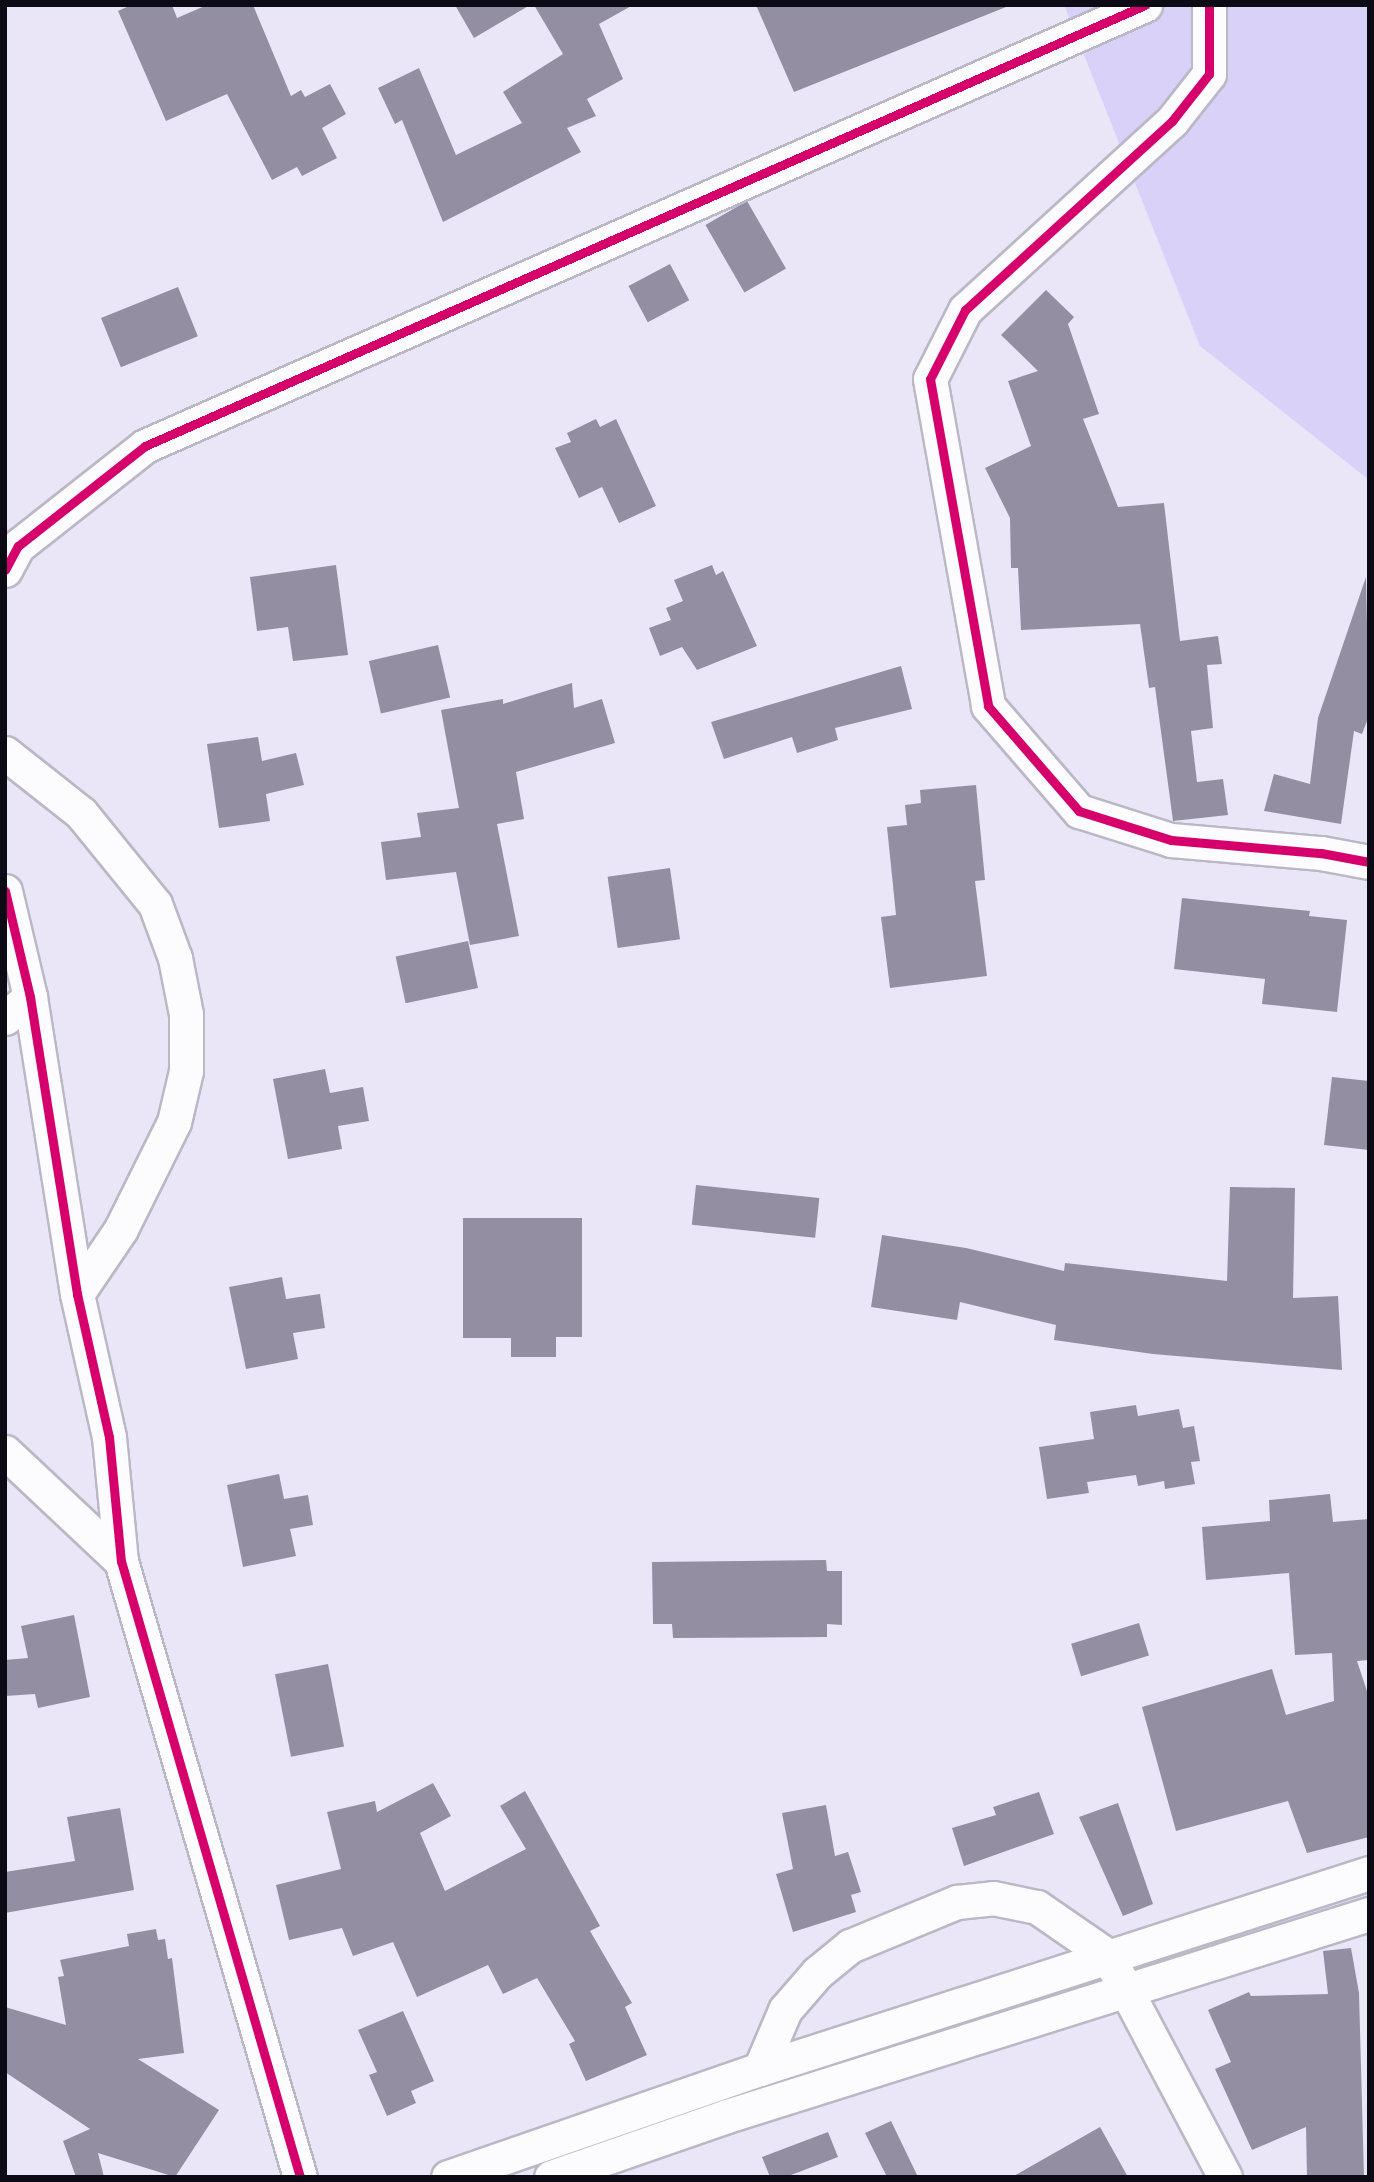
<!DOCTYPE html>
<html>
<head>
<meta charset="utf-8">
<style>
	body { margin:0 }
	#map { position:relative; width:1374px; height:2182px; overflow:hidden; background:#eae6f8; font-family:Barlow,sans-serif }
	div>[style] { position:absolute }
	.green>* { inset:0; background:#d9d1f8 }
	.building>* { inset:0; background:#948ea3; transform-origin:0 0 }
	.roads { filter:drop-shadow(2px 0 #bbb8c6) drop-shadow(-2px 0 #bbb8c6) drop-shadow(0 2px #bbb8c6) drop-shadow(0 -2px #bbb8c6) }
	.minor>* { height:33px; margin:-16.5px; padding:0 16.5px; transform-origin:16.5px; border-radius:16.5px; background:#fcfbfe }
	.cycleway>* { height:9px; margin:-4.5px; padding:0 4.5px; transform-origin:4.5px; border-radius:4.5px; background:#d6006c }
	span { translate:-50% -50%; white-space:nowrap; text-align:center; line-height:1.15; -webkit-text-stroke:7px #fff; paint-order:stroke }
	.frame { position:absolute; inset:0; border:7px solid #0c0a14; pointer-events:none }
</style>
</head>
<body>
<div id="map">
	<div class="green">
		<div style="clip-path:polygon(1064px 5px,1369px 5px,1369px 480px,1200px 346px)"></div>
	</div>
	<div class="building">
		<div style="clip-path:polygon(131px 5px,172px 5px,177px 18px,207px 5px,253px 5px,291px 96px,301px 90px,305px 97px,330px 84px,346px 114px,322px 128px,337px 158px,302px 176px,297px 167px,272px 180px,227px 94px,166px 121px,118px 11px)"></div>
		<div style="clip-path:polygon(455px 5px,530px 5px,474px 38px)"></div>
		<div style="clip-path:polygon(534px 5px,633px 5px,599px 24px,623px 79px,587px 99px,596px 116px,567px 128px,581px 152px,443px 222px,402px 120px,395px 124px,378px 88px,419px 68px,456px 155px,522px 123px,503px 92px,563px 54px)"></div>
		<div style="clip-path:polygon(756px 5px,1011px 5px,794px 92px)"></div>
		<div style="left:747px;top:201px;width:78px;height:48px;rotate:60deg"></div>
		<div style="left:670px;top:264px;width:41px;height:47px;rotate:62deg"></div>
		<div style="left:178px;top:287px;width:53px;height:83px;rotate:68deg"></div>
		<div style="clip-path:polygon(1046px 290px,1074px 317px,1068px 324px,1099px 414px,1083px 419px,1118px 507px,1164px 503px,1180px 641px,1218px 636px,1222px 664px,1207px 665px,1213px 728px,1191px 731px,1197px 782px,1223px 779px,1228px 815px,1173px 821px,1155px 687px,1149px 688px,1140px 624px,1021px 630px,1018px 568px,1011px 568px,1010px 518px,985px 468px,1031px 446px,1008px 381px,1038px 371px,1001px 335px)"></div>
		<div style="clip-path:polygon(596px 419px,600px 427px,616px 419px,656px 506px,619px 523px,602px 487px,579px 498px,555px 448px,571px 442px,567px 433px)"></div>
		<div style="clip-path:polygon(336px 565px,348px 655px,293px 661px,288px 627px,257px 631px,250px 577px)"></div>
		<div style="clip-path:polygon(712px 565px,716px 575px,723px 571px,757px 646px,697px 670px,682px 647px,660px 656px,649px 628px,671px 620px,666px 608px,683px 601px,674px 580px)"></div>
		<div style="clip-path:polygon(1366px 577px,1369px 716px,1362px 734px,1354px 731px,1341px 824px,1264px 811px,1274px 774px,1310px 784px,1318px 718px)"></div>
		<div style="left:438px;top:645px;width:54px;height:71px;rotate:77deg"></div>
		<div style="clip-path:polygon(901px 666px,912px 709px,835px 728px,838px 740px,797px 753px,792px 737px,724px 759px,711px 722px)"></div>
		<div style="clip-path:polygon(572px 683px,574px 708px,602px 699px,615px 743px,516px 772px,524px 819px,497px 824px,519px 936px,470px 945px,456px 872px,386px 880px,381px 842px,421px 837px,417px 813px,459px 808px,441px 710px,503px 699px,503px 704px)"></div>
		<div style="clip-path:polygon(258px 737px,262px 761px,296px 753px,304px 785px,266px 794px,270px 821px,219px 828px,207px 744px)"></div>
		<div style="clip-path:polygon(976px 785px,985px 880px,975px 881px,987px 976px,890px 988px,881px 917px,896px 915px,887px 827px,907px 825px,905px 805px,921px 803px,920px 790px)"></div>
		<div style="left:670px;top:868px;width:72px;height:63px;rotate:82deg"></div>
		<div style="clip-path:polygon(1182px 898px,1310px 911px,1309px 916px,1347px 920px,1337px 1012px,1262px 1004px,1265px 979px,1174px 969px)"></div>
		<div style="left:468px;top:941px;width:48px;height:74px;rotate:78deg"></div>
		<div style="clip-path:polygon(325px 1069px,330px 1093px,363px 1087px,369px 1121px,338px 1126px,342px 1149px,288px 1159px,273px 1079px)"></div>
		<div style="clip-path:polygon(1332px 1077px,1369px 1081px,1369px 1150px,1324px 1145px)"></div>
		<div style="left:696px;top:1185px;width:124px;height:40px;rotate:6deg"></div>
		<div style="clip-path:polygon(1230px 1187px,1295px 1188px,1293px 1298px,1338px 1296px,1342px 1370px,1153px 1354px,1054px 1340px,1056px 1325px,960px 1302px,957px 1320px,871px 1307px,882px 1235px,966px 1248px,1064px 1271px,1065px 1263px,1227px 1281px)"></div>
		<div style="clip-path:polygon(463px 1218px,582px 1218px,582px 1337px,556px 1337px,556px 1357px,511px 1357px,511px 1338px,463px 1338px)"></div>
		<div style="clip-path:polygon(282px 1277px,286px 1299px,320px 1294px,325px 1328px,293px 1333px,298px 1359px,246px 1369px,229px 1287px)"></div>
		<div style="clip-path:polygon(1136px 1405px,1138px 1416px,1179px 1409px,1183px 1428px,1194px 1426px,1200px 1461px,1191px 1462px,1195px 1484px,1165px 1489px,1164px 1481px,1138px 1486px,1136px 1475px,1087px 1482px,1089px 1493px,1047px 1499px,1039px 1447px,1094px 1439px,1090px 1412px)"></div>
		<div style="clip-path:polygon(279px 1474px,284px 1499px,308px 1495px,313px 1525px,290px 1529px,296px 1556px,243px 1567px,227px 1485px)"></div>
		<div style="clip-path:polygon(1330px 1494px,1333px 1522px,1369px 1519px,1369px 1660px,1357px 1661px,1369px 1697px,1369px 1837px,1307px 1853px,1288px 1801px,1176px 1831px,1142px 1707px,1272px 1669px,1286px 1715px,1334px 1701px,1332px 1653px,1295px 1655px,1289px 1573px,1206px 1580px,1202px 1527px,1270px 1521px,1269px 1500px)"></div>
		<div style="clip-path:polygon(826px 1560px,827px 1571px,842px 1571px,842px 1625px,827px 1624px,827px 1637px,673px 1638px,672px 1624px,653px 1624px,652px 1562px)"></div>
		<div style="clip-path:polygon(74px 1615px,90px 1697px,38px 1708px,35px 1694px,5px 1696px,5px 1660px,28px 1658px,21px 1626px)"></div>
		<div style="left:1139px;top:1623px;width:34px;height:71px;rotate:73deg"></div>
		<div style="left:328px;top:1664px;width:84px;height:54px;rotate:79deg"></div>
		<div style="clip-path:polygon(433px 1783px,451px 1816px,420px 1833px,445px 1891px,526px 1849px,500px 1806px,525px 1791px,600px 1926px,590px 1931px,632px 2003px,625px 2007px,647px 2055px,586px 2081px,569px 2044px,575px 2041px,537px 1978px,503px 1994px,488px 1965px,417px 1997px,393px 1942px,353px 1956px,342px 1928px,289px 1940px,276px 1885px,341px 1869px,327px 1812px,375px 1801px,377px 1812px)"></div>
		<div style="clip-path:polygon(1039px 1792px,1054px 1834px,964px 1866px,952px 1828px,996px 1815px,993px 1807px)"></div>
		<div style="clip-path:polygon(1118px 1803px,1153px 1904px,1123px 1916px,1079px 1817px)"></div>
		<div style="clip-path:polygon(826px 1805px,835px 1856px,848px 1852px,861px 1892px,851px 1895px,856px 1912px,793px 1932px,776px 1874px,793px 1869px,782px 1813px)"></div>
		<div style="clip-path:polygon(120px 1808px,134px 1890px,5px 1913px,5px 1872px,75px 1861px,67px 1817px)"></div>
		<div style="clip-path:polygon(156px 1929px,158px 1940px,165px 1939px,168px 1959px,172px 1958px,184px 2053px,138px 2059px,219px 2110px,175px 2177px,98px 2153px,104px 2177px,76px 2177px,63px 2141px,90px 2129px,5px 2072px,5px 2007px,66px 2025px,58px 1977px,64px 1976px,60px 1960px,129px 1946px,127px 1934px)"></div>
		<div style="clip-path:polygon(1351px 1948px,1359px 1993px,1364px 2177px,1307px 2177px,1306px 2127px,1252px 2150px,1215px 2069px,1231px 2062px,1208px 2010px,1249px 1992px,1251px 1996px,1328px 1994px,1323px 1951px)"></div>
		<div style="clip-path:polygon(403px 2011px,434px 2081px,411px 2091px,416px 2103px,387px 2116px,369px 2075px,377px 2072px,358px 2030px)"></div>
		<div style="clip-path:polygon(891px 2121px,918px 2177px,887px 2177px,865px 2133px)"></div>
		<div style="clip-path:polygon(1100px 2127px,1128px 2177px,1012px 2177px)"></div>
		<div style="clip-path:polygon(828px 2132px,838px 2157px,786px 2177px,770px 2177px,762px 2157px)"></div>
	</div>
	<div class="roads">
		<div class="minor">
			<div style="left:1209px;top:5px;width:69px;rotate:90deg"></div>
			<div style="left:1209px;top:74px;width:60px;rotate:128.2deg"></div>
			<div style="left:1172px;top:121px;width:280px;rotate:137.6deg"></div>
			<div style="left:965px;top:310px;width:77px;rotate:116.9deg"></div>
			<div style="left:930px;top:379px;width:332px;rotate:79.9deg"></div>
			<div style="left:988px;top:706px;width:139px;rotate:49.1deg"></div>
			<div style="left:1079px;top:811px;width:96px;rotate:17.5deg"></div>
			<div style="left:1171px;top:840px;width:151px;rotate:5deg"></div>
			<div style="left:1321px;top:853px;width:49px;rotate:10.6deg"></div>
			<div style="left:5px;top:570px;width:27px;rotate:-62deg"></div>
			<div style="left:18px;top:546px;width:162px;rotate:-38.2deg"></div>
			<div style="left:145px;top:446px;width:1093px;rotate:-23.8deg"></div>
			<div style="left:5px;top:753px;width:97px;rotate:38.3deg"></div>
			<div style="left:81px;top:813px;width:117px;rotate:50.9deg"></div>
			<div style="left:155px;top:904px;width:58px;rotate:69.7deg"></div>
			<div style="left:175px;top:958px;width:57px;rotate:78.9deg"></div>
			<div style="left:186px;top:1014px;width:57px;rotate:90deg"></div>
			<div style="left:186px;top:1071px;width:52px;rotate:103.2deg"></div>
			<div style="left:174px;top:1122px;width:119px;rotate:116.4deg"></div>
			<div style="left:121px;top:1229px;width:78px;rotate:124.1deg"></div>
			<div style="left:5px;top:891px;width:109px;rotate:76.7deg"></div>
			<div style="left:30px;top:997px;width:301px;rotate:81deg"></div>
			<div style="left:77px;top:1294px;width:147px;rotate:77.4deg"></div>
			<div style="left:109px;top:1437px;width:125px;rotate:84.5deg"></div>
			<div style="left:121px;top:1561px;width:641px;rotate:73.8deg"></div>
			<div style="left:5px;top:1018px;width:33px;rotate:-40deg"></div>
			<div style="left:5px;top:1452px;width:159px;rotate:43.2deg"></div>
			<div style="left:760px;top:2069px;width:64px;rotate:-67deg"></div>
			<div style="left:785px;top:2010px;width:49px;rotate:-49.1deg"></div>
			<div style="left:817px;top:1973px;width:43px;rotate:-39.3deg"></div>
			<div style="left:850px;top:1946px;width:116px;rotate:-22.4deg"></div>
			<div style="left:957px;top:1902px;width:36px;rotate:-6deg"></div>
			<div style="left:993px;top:1898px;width:45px;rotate:11.6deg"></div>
			<div style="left:1037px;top:1907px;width:86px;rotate:34.6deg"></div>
			<div style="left:1108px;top:1956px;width:250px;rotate:62.1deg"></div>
			<div style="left:448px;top:2177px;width:330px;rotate:-19.1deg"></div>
			<div style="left:760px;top:2069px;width:640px;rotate:-17.84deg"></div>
			<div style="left:551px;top:2177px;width:186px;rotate:-19.1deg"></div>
			<div style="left:727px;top:2116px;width:673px;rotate:-17.47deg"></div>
		</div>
	</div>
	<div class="cycleway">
		<div style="left:1209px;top:5px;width:69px;rotate:90deg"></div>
		<div style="left:1209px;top:74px;width:60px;rotate:128.2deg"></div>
		<div style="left:1172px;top:121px;width:280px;rotate:137.6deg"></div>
		<div style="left:965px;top:310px;width:77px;rotate:116.9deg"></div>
		<div style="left:930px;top:379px;width:332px;rotate:79.9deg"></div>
		<div style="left:988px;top:706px;width:139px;rotate:49.1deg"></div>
		<div style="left:1079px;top:811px;width:96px;rotate:17.5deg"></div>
		<div style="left:1171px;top:840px;width:151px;rotate:5deg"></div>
		<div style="left:1321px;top:853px;width:49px;rotate:10.6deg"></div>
		<div style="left:5px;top:570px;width:27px;rotate:-62deg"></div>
		<div style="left:18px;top:546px;width:162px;rotate:-38.2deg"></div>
		<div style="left:145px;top:446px;width:1093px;rotate:-23.8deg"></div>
		<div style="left:5px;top:891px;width:109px;rotate:76.7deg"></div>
		<div style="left:30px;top:997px;width:301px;rotate:81deg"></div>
		<div style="left:77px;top:1294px;width:147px;rotate:77.4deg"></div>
		<div style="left:109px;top:1437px;width:125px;rotate:84.5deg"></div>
		<div style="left:121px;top:1561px;width:641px;rotate:73.8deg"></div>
	</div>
	<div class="frame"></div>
</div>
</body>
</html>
